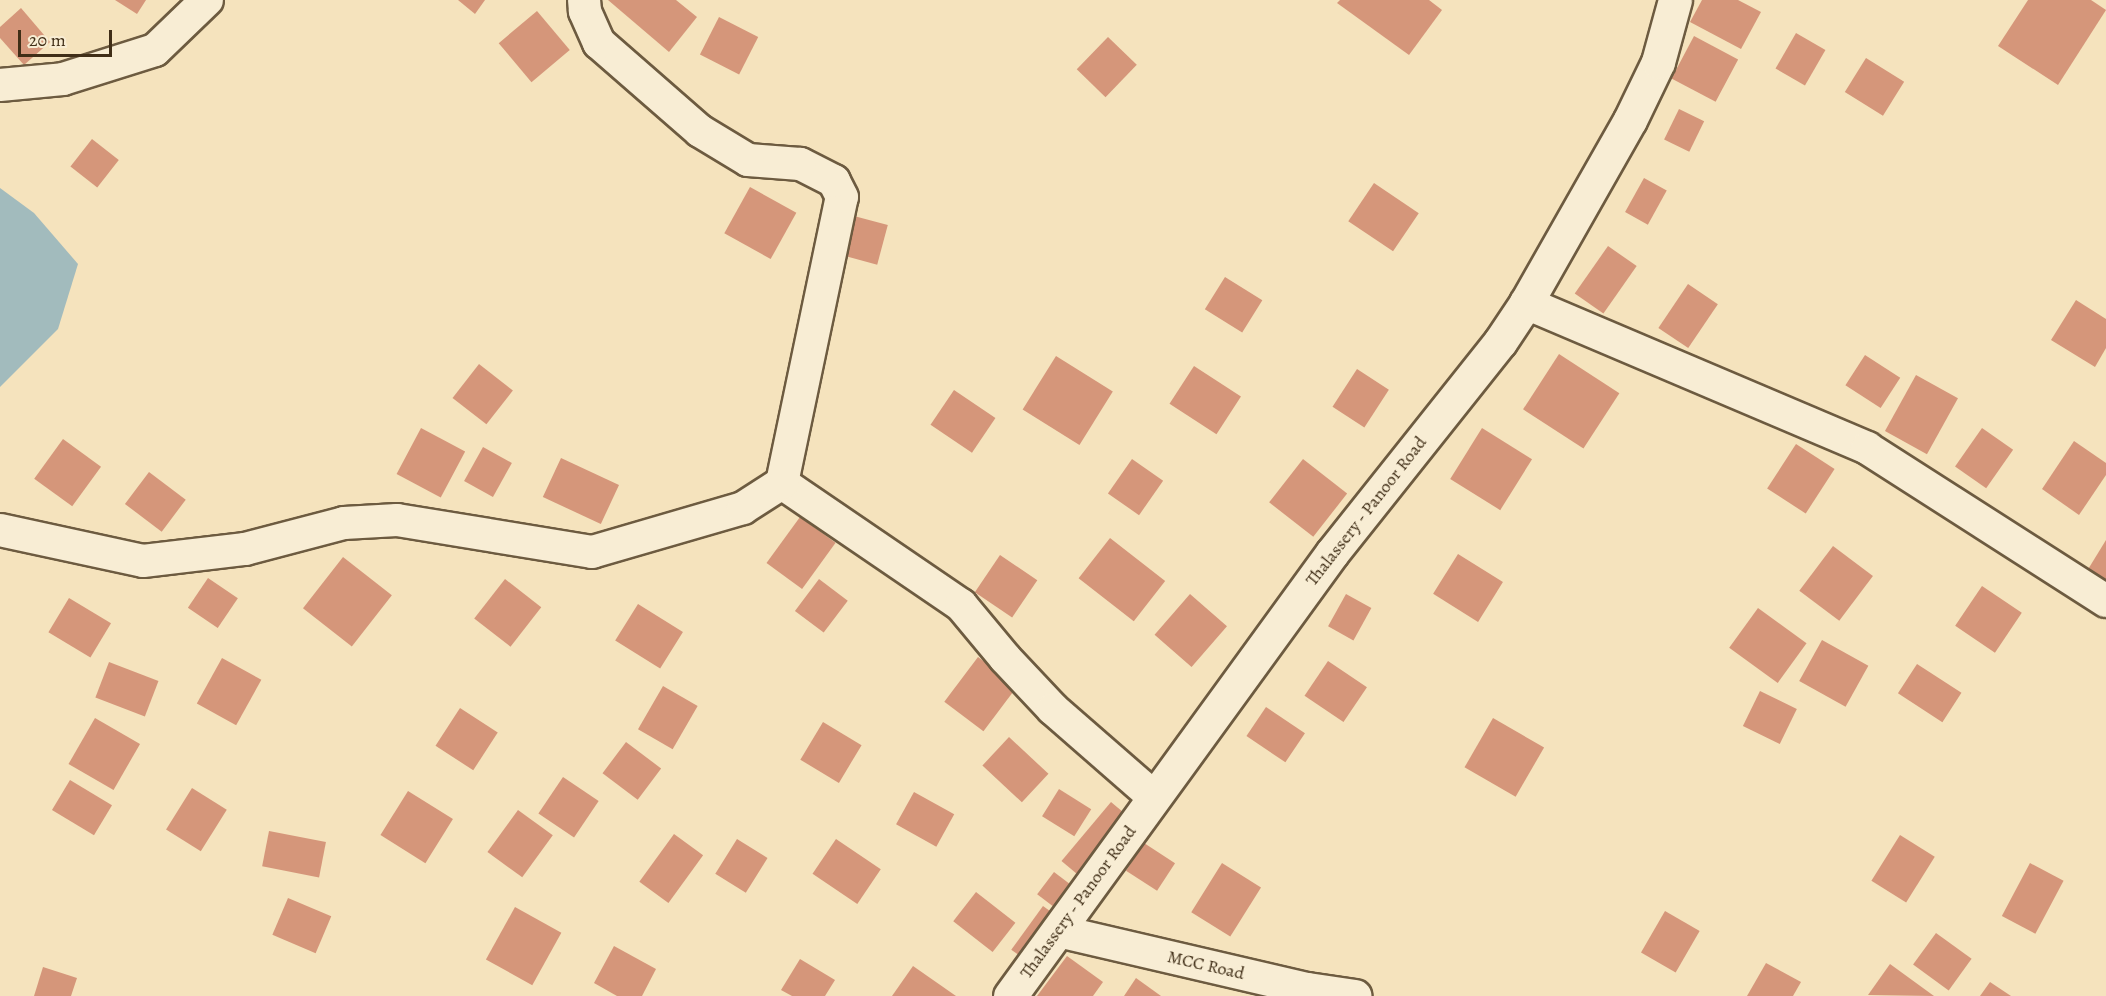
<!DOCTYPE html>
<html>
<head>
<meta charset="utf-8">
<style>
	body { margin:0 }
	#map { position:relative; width:2106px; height:996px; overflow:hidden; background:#f5e3bd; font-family:Alegreya,serif }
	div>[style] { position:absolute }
	.water>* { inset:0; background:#a2bbbd }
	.building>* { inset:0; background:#d5967a; transform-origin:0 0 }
	.roads { filter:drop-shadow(2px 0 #6d5b40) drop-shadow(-2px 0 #6d5b40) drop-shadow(0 2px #6d5b40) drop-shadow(0 -2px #6d5b40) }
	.minor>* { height:32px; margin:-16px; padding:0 16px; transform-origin:16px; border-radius:16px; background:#f8edd4 }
	.secondary>* { height:33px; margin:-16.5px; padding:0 16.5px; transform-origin:16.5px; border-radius:16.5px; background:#f8edd4 }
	span { translate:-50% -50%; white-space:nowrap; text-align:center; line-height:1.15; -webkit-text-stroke:5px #f8edd4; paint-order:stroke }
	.street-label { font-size:18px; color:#402e17 }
	.scale { position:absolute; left:18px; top:30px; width:94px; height:27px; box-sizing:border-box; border:3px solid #402e17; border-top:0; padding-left:8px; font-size:18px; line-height:21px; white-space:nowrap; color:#402e17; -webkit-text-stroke:4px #f8edd4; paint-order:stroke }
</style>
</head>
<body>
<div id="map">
	<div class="water">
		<div style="clip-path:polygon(0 188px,34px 213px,78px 264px,58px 329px,0 387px)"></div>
	</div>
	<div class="building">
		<div style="clip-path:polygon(115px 0,146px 0,137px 14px)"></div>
		<div style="clip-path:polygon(458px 0,485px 0,475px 14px)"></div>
		<div style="clip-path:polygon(608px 0,676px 0,697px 17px,669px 52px)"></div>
		<div style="clip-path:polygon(1340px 0,1429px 0,1442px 10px,1409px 55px,1337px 3px)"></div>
		<div style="clip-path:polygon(1702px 0,1738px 0,1761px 12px,1741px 49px,1690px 22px)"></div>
		<div style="clip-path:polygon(2028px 0,2091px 0,2106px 10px,2058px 85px,1998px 46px)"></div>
		<div style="clip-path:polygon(21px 8px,50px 42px,24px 65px,0 38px,0 27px)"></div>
		<div style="left:537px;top:11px;width:51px;height:50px;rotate:50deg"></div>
		<div style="left:719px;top:17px;width:44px;height:42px;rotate:27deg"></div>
		<div style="left:1796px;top:33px;width:34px;height:41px;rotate:30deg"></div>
		<div style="left:1694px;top:36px;width:50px;height:48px;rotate:28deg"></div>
		<div style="left:1108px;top:37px;width:40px;height:45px;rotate:44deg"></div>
		<div style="left:1866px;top:58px;width:45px;height:40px;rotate:32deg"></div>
		<div style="left:1679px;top:109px;width:28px;height:34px;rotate:26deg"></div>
		<div style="left:92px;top:139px;width:34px;height:35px;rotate:38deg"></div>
		<div style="left:1644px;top:178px;width:26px;height:39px;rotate:29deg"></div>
		<div style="left:1374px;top:183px;width:54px;height:46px;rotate:34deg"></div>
		<div style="left:750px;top:187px;width:53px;height:53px;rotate:29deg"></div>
		<div style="left:854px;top:216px;width:35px;height:41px;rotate:15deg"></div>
		<div style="left:1608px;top:246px;width:35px;height:58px;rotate:35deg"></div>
		<div style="left:1225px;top:277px;width:44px;height:38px;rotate:32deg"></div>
		<div style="left:1688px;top:284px;width:36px;height:53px;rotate:34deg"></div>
		<div style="clip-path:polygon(2076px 300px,2106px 319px,2106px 348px,2095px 367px,2051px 340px)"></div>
		<div style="left:1559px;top:354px;width:72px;height:66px;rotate:33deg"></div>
		<div style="left:1865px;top:355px;width:42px;height:36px;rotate:33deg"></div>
		<div style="left:1056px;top:356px;width:67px;height:63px;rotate:32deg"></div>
		<div style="left:479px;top:364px;width:43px;height:43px;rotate:38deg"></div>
		<div style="left:1194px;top:366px;width:56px;height:45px;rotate:33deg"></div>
		<div style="left:1357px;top:369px;width:38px;height:45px;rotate:33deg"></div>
		<div style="left:1916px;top:375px;width:48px;height:64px;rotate:29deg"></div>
		<div style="left:954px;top:390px;width:50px;height:42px;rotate:34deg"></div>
		<div style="left:421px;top:428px;width:50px;height:52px;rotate:28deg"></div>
		<div style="left:1482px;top:428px;width:59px;height:60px;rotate:32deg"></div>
		<div style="left:1982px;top:428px;width:38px;height:47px;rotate:35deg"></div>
		<div style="left:63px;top:439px;width:47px;height:49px;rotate:36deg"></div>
		<div style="clip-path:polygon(2074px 441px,2106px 463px,2106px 475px,2079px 515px,2042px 489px)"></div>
		<div style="left:1796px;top:444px;width:46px;height:53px;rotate:33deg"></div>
		<div style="left:483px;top:447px;width:33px;height:39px;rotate:29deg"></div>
		<div style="left:561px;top:458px;width:64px;height:43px;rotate:25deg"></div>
		<div style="left:1132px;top:459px;width:38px;height:42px;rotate:35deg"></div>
		<div style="left:1303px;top:459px;width:56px;height:55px;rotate:38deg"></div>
		<div style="left:149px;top:472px;width:46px;height:40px;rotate:37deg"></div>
		<div style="left:800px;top:517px;width:44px;height:57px;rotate:36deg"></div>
		<div style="left:1110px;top:538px;width:70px;height:51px;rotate:38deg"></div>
		<div style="clip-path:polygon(2106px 540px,2106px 583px,2087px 571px)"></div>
		<div style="left:1833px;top:546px;width:50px;height:56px;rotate:37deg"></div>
		<div style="left:1458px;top:554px;width:53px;height:47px;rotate:32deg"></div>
		<div style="left:1000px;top:555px;width:45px;height:45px;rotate:34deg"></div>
		<div style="left:343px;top:557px;width:62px;height:65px;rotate:38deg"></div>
		<div style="left:208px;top:578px;width:36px;height:36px;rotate:34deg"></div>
		<div style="left:505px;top:579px;width:46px;height:50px;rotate:38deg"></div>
		<div style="left:819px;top:579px;width:36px;height:40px;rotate:37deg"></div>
		<div style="left:1982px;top:586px;width:48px;height:48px;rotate:34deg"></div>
		<div style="left:1190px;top:594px;width:49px;height:54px;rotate:41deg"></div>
		<div style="left:1346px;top:594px;width:29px;height:37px;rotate:29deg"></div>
		<div style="left:69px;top:598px;width:49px;height:40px;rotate:31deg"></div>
		<div style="left:638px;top:604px;width:53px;height:43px;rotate:32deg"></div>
		<div style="left:1758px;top:608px;width:60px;height:49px;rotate:36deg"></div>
		<div style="left:1822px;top:640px;width:53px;height:47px;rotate:29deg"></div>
		<div style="left:978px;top:657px;width:49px;height:56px;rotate:37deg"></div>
		<div style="left:222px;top:658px;width:45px;height:52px;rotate:29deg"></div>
		<div style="left:1328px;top:661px;width:47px;height:42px;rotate:34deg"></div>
		<div style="left:109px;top:662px;width:53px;height:38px;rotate:21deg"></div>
		<div style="left:1917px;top:664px;width:53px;height:35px;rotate:33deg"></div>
		<div style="left:663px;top:686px;width:40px;height:50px;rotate:30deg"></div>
		<div style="left:1760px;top:691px;width:41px;height:39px;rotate:26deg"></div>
		<div style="left:1266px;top:707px;width:47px;height:35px;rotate:34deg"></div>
		<div style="left:460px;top:708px;width:45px;height:45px;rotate:33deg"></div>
		<div style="left:95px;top:718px;width:52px;height:53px;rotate:30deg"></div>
		<div style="left:1493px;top:718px;width:59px;height:57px;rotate:30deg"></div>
		<div style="left:823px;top:722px;width:45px;height:44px;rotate:31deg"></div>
		<div style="left:1009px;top:737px;width:54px;height:39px;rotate:43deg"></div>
		<div style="left:626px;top:742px;width:44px;height:39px;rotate:37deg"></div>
		<div style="left:563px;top:777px;width:43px;height:44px;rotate:34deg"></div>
		<div style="left:70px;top:780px;width:49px;height:35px;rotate:31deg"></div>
		<div style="left:192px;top:788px;width:41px;height:49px;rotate:32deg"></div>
		<div style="left:1059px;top:789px;width:38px;height:32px;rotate:32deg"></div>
		<div style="left:408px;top:791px;width:53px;height:52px;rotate:32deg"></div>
		<div style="left:914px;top:792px;width:46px;height:37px;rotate:29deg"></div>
		<div style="left:1111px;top:802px;width:30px;height:77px;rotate:40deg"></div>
		<div style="left:518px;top:810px;width:43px;height:52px;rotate:36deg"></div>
		<div style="left:269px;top:831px;width:58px;height:36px;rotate:11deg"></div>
		<div style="left:674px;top:834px;width:36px;height:59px;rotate:36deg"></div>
		<div style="left:1900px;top:835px;width:41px;height:54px;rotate:32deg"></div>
		<div style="left:737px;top:839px;width:36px;height:41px;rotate:32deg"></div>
		<div style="left:836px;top:839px;width:54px;height:42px;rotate:34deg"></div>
		<div style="left:1144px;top:843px;width:37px;height:33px;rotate:33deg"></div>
		<div style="left:1222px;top:863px;width:46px;height:58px;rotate:32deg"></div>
		<div style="left:2030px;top:863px;width:38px;height:60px;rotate:28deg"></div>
		<div style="left:1054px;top:872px;width:31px;height:28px;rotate:37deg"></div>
		<div style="left:976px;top:892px;width:50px;height:37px;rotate:38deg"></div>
		<div style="left:288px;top:898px;width:47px;height:40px;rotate:23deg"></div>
		<div style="left:1043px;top:906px;width:24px;height:54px;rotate:36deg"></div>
		<div style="left:515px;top:907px;width:53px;height:60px;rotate:29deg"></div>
		<div style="left:1665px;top:911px;width:40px;height:48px;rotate:30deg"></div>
		<div style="left:1936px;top:933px;width:44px;height:39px;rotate:36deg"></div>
		<div style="clip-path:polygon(614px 946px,656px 969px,642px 996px,617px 996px,594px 983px)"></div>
		<div style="clip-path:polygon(1067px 956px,1103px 982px,1093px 996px,1037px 996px)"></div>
		<div style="clip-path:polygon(800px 959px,835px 980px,825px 996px,792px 996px,781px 990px)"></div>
		<div style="clip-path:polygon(1766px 963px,1801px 982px,1793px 996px,1747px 996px)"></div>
		<div style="clip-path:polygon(1890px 964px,1934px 996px,1868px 995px)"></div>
		<div style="clip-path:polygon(913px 966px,956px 996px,892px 996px)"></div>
		<div style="clip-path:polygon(43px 967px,77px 978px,71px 996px,34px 996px)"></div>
		<div style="clip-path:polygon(1136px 978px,1161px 996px,1124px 996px)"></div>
		<div style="clip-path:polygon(1990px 982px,2011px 996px,1980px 996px)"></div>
	</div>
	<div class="roads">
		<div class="minor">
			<div style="left:0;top:85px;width:63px;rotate:-5.4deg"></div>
			<div style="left:63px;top:79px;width:96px;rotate:-17.5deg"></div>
			<div style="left:155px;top:50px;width:72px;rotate:-43.9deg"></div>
			<div style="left:1526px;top:303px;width:371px;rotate:23deg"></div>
			<div style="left:1867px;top:448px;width:284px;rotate:32.6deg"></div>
			<div style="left:782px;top:483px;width:217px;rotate:34.3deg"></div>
			<div style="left:961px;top:605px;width:69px;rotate:50.3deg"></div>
			<div style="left:1005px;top:658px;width:70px;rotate:46.7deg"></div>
			<div style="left:1053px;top:709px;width:134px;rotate:41.1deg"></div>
			<div style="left:0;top:530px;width:146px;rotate:12.2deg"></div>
			<div style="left:143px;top:561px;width:103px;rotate:-6.7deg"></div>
			<div style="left:245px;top:549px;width:102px;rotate:-14.7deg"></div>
			<div style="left:344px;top:523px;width:53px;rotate:-3.2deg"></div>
			<div style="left:397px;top:520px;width:198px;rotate:9.3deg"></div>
			<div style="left:592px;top:552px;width:157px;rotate:-16.2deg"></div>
			<div style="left:743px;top:508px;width:46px;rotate:-32.7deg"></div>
			<div style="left:782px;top:483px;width:292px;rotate:-78.2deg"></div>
			<div style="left:842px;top:197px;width:18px;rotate:-117deg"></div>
			<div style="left:834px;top:181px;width:38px;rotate:-153deg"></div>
			<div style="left:800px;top:164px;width:52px;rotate:-175.6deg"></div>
			<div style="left:748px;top:160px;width:56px;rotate:-148.9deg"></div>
			<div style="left:700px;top:131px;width:134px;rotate:-138.9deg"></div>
			<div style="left:599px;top:43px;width:35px;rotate:-114deg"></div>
			<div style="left:585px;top:11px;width:11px;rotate:-95deg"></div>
			<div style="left:1058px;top:931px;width:257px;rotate:13.1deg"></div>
			<div style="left:1308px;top:989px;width:48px;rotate:8.5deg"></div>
		</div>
		<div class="secondary">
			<div style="left:1010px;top:996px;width:548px;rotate:-53.99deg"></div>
			<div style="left:1332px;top:553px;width:270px;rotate:-51.5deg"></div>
			<div style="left:1500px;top:342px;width:47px;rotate:-56.3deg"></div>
			<div style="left:1526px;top:303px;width:210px;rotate:-60.4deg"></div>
			<div style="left:1630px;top:120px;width:64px;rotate:-64.2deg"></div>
			<div style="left:1658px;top:62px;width:64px;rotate:-74.7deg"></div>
		</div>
	</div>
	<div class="street-label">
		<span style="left:1366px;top:511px;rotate:-52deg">Thalassery - Panoor Road</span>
		<span style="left:1078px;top:902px;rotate:-54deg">Thalassery - Panoor Road</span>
		<span style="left:1206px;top:965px;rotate:13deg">MCC Road</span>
	</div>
	<div class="scale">20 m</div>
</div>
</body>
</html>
